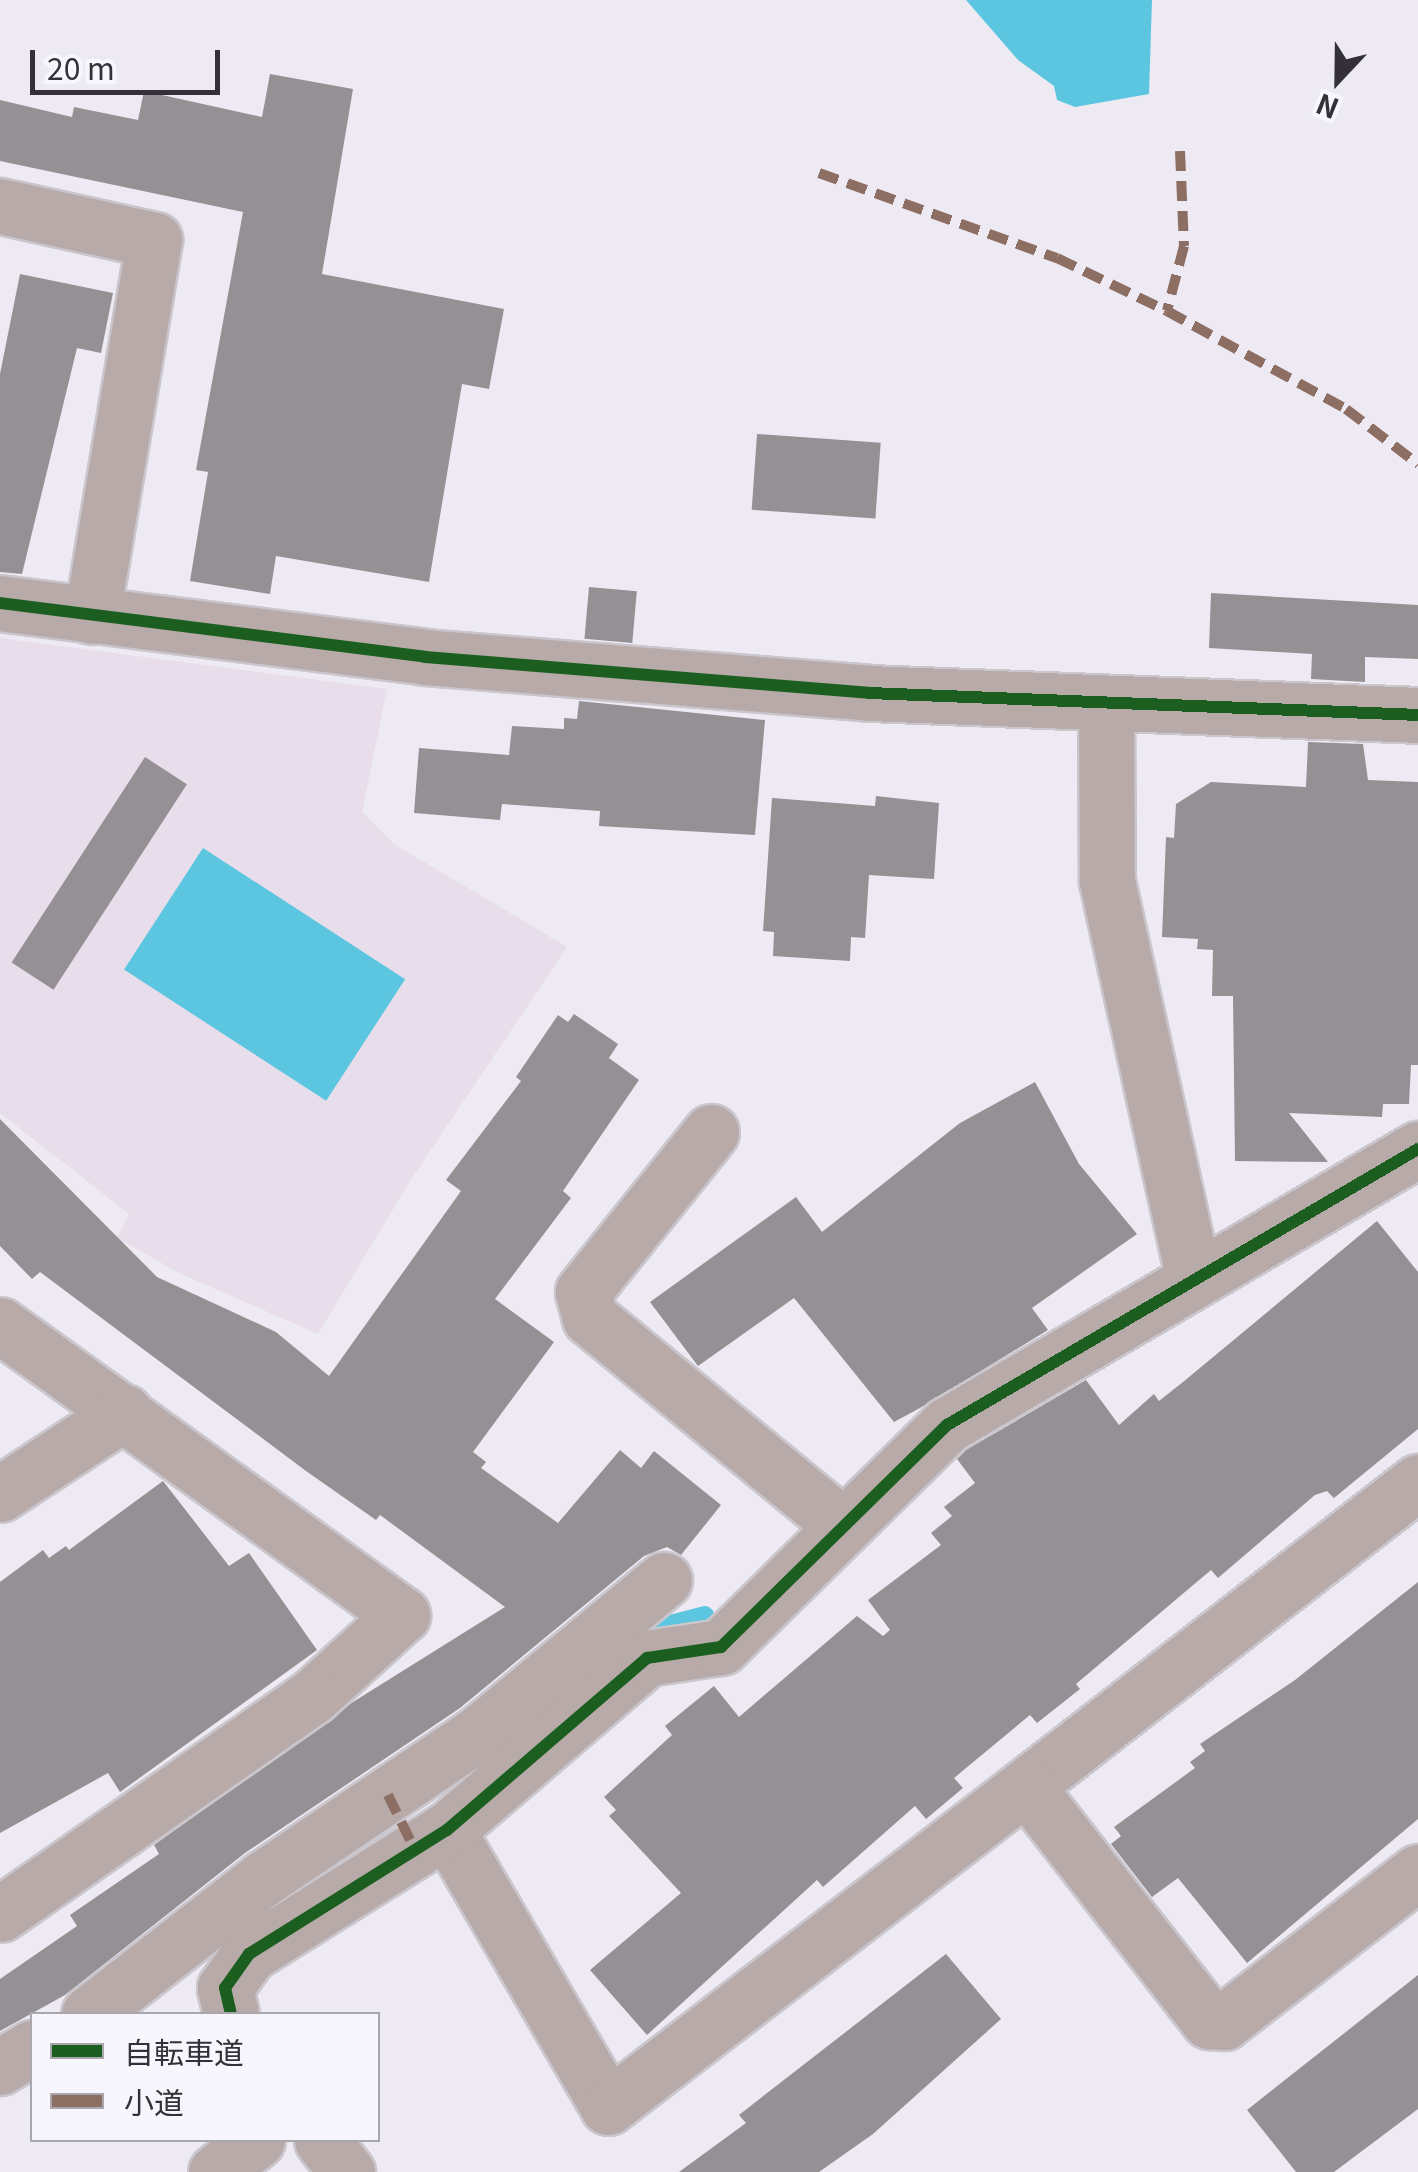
<!DOCTYPE html>
<html>
<head>
<meta charset="utf-8">
<style>
	body { margin:0 }
	#map { position:relative; width:1418px; height:2172px; overflow:hidden; background:#eeeaf4; font-family:Georgia,"Noto Sans JP",serif }
	div>[style] { position:absolute }
	.education>* { inset:0; background:#e8ddeb }
	.water>* { inset:0; background:#5cc6e0; transform-origin:0 0 }
	.stream>* { height:20px; margin:-10px; padding:0 10px; transform-origin:10px; border-radius:10px; background:#5cc6e0 }
	.building>* { inset:0; background:#959094; transform-origin:0 0 }
	.roads { filter:drop-shadow(2px 0 #c9c6cd) drop-shadow(-2px 0 #c9c6cd) drop-shadow(0 2px #c9c6cd) drop-shadow(0 -2px #c9c6cd) }
	.street>* { height:55px; margin:-27.5px; padding:0 27.5px; transform-origin:27.5px; border-radius:27.5px; background:#b8aaa8 }
	.quiet>* { height:10px; margin-top:-5px; transform-origin:0; background:repeating-linear-gradient(90deg,#8d6e63 0 20px,transparent 0 30px) }
	.cycleway>* { height:12px; margin:-6px; padding:0 6px; transform-origin:6px; border-radius:6px; background:#1b5e20 }
	span { translate:-50% -50%; white-space:nowrap; text-align:center; line-height:1.15; -webkit-text-stroke:10px #f8f6fd; paint-order:stroke }
	.legend { position:absolute; left:30px; top:2012px; width:350px; height:130px; box-sizing:border-box; background:#f8f6fd; border:2px solid #a9a7ae; margin:0; padding:12px 18px; list-style:none; font-size:30px; color:#333137 }
	.legend li { display:flex; align-items:center; gap:20px; height:50px }
	.legend b { width:50px; border:2px solid #a9a7ae }
	.north { position:absolute; left:1288px; top:30px; width:100px; height:100px; -webkit-text-stroke:8px #f8f6fd; paint-order:stroke; rotate:202deg; font-size:28px; font-weight:700; line-height:40px; text-align:center; color:#333137 }
	.north::after { content:''; display:block; margin:auto; width:35px; height:45px; background:#333137; clip-path:polygon(50% 0,100% 100%,50% 72%,0 100%) }
	.scale { position:absolute; left:30px; top:50px; width:190px; height:45px; box-sizing:border-box; border:5px solid #333137; border-top:0; padding-left:12px; font-size:30px; line-height:35px; white-space:nowrap; color:#333137; -webkit-text-stroke:8px #f8f6fd; paint-order:stroke }
</style>
</head>
<body>
<div id="map">
	<div class="education">
		<div style="clip-path:polygon(0 638px,387px 689px,362px 812px,394px 844px,567px 947px,412px 1178px,318px 1334px,181px 1274px,117px 1238px,129px 1214px,0 1113px)"></div>
	</div>
	<div class="water">
		<div style="clip-path:polygon(966px 0,1152px 0,1149px 94px,1075px 107px,1057px 100px,1054px 86px,1018px 60px)"></div>
		<div style="left:203px;top:848px;width:241px;height:145px;rotate:33deg"></div>
	</div>
	<div class="stream">
		<div style="left:632px;top:1635px;width:75px;rotate:-14.6deg"></div>
	</div>
	<div class="building">
		<div style="clip-path:polygon(270px 74px,353px 89px,322px 274px,504px 309px,489px 389px,462px 384px,429px 582px,276px 556px,270px 594px,190px 581px,208px 472px,196px 470px,243px 212px,0 161px,0 100px,72px 117px,74px 107px,138px 120px,144px 91px,262px 117px)"></div>
		<div style="clip-path:polygon(20px 274px,113px 293px,101px 353px,77px 348px,22px 574px,0 572px,0 374px)"></div>
		<div style="left:757px;top:434px;width:124px;height:76px;rotate:4deg"></div>
		<div style="left:589px;top:587px;width:48px;height:52px;rotate:5deg"></div>
		<div style="clip-path:polygon(1211px 593px,1418px 605px,1418px 659px,1365px 657px,1365px 682px,1311px 679px,1312px 654px,1209px 648px)"></div>
		<div style="clip-path:polygon(579px 701px,765px 720px,755px 835px,599px 826px,600px 811px,502px 804px,500px 820px,414px 813px,419px 748px,509px 755px,512px 726px,564px 729px,564px 718px,577px 719px)"></div>
		<div style="clip-path:polygon(1308px 742px,1363px 744px,1368px 780px,1418px 782px,1418px 1065px,1411px 1065px,1409px 1104px,1383px 1104px,1382px 1117px,1289px 1113px,1328px 1162px,1235px 1161px,1233px 996px,1212px 996px,1213px 950px,1197px 949px,1198px 939px,1162px 937px,1166px 837px,1174px 838px,1176px 804px,1211px 782px,1306px 787px)"></div>
		<div style="left:145px;top:757px;width:50px;height:245px;rotate:33deg"></div>
		<div style="clip-path:polygon(876px 796px,939px 803px,934px 879px,869px 875px,865px 938px,851px 937px,850px 961px,773px 956px,774px 932px,763px 931px,772px 798px,875px 806px)"></div>
		<div style="clip-path:polygon(574px 1014px,618px 1044px,609px 1058px,639px 1080px,563px 1191px,571px 1198px,495px 1299px,554px 1342px,473px 1452px,486px 1462px,481px 1468px,558px 1523px,620px 1450px,641px 1468px,654px 1451px,721px 1505px,681px 1555px,667px 1547px,644px 1556px,460px 1708px,245px 1853px,65px 1995px,0 2031px,0 1979px,77px 1926px,70px 1915px,159px 1854px,154px 1845px,353px 1702px,505px 1607px,380px 1515px,376px 1520px,306px 1471px,40px 1272px,32px 1279px,0 1246px,0 1119px,157px 1277px,276px 1332px,329px 1376px,461px 1191px,446px 1180px,521px 1081px,516px 1077px,558px 1015px,568px 1022px)"></div>
		<div style="clip-path:polygon(1035px 1082px,1079px 1164px,1137px 1234px,1032px 1308px,1048px 1330px,920px 1408px,894px 1422px,794px 1298px,698px 1366px,650px 1302px,796px 1197px,822px 1232px,960px 1123px)"></div>
		<div style="clip-path:polygon(1377px 1221px,1418px 1272px,1418px 1429px,1334px 1498px,1327px 1491px,1315px 1495px,1218px 1578px,1211px 1570px,1076px 1684px,1080px 1689px,1037px 1723px,1030px 1715px,954px 1778px,963px 1788px,926px 1819px,915px 1806px,823px 1887px,817px 1880px,647px 2035px,590px 1970px,681px 1893px,609px 1816px,616px 1810px,604px 1797px,672px 1735px,665px 1726px,714px 1686px,739px 1717px,857px 1616px,883px 1636px,890px 1630px,868px 1600px,941px 1545px,931px 1533px,952px 1516px,944px 1507px,975px 1483px,957px 1459px,966px 1450px,1086px 1380px,1119px 1425px,1154px 1394px,1159px 1401px,1183px 1382px)"></div>
		<div style="clip-path:polygon(163px 1481px,229px 1566px,249px 1553px,317px 1650px,120px 1792px,108px 1773px,0 1833px,0 1582px,43px 1550px,49px 1558px,66px 1546px,69px 1550px)"></div>
		<div style="clip-path:polygon(1418px 1582px,1418px 1819px,1247px 1963px,1178px 1878px,1152px 1897px,1111px 1844px,1121px 1836px,1114px 1827px,1195px 1768px,1190px 1762px,1205px 1751px,1200px 1744px,1295px 1680px)"></div>
		<div style="clip-path:polygon(946px 1954px,1001px 2019px,873px 2134px,819px 2172px,679px 2172px,746px 2123px,739px 2115px)"></div>
		<div style="clip-path:polygon(1418px 1975px,1418px 2109px,1334px 2172px,1296px 2172px,1247px 2110px)"></div>
	</div>
	<div class="roads">
		<div class="street">
			<div style="left:0;top:206px;width:158px;rotate:12.4deg"></div>
			<div style="left:154px;top:240px;width:381px;rotate:99.4deg"></div>
			<div style="left:0;top:603px;width:428px;rotate:7.2deg"></div>
			<div style="left:425px;top:657px;width:445px;rotate:4.6deg"></div>
			<div style="left:869px;top:693px;width:549px;rotate:2.29deg"></div>
			<div style="left:1106px;top:703px;width:178px;rotate:89.7deg"></div>
			<div style="left:1107px;top:881px;width:404px;rotate:77.7deg"></div>
			<div style="left:711px;top:1132px;width:205px;rotate:128.7deg"></div>
			<div style="left:583px;top:1292px;width:27px;rotate:75deg"></div>
			<div style="left:590px;top:1318px;width:328px;rotate:39.4deg"></div>
			<div style="left:0;top:1325px;width:496px;rotate:35.8deg"></div>
			<div style="left:402px;top:1615px;width:120px;rotate:137.7deg"></div>
			<div style="left:313px;top:1696px;width:381px;rotate:145.1deg"></div>
			<div style="left:0;top:1494px;width:149px;rotate:-33.3deg"></div>
			<div style="left:1026px;top:1786px;width:496px;rotate:-37.8deg"></div>
			<div style="left:447px;top:1830px;width:320px;rotate:59.8deg"></div>
			<div style="left:608px;top:2107px;width:527px;rotate:-37.52deg"></div>
			<div style="left:1026px;top:1786px;width:298px;rotate:52.1deg"></div>
			<div style="left:1209px;top:2021px;width:15px;rotate:4deg"></div>
			<div style="left:1224px;top:2022px;width:245px;rotate:-37.7deg"></div>
			<div style="left:89px;top:2014px;width:222px;rotate:-37.9deg"></div>
			<div style="left:264px;top:1878px;width:259px;rotate:-34deg"></div>
			<div style="left:479px;top:1733px;width:240px;rotate:-39.6deg"></div>
			<div style="left:231px;top:2014px;width:27px;rotate:-103deg"></div>
			<div style="left:225px;top:1988px;width:42px;rotate:-54.8deg"></div>
			<div style="left:249px;top:1954px;width:234px;rotate:-32.1deg"></div>
			<div style="left:447px;top:1830px;width:264px;rotate:-40.7deg"></div>
			<div style="left:647px;top:1658px;width:75px;rotate:-8.5deg"></div>
			<div style="left:721px;top:1647px;width:317px;rotate:-44.5deg"></div>
			<div style="left:947px;top:1425px;width:546px;rotate:-30.37deg"></div>
			<div style="left:0;top:2067px;width:37px;rotate:-31deg"></div>
			<div style="left:322px;top:2140px;width:41px;rotate:52deg"></div>
			<div style="left:216px;top:2172px;width:52px;rotate:-38deg"></div>
		</div>
	</div>
	<div class="quiet">
		<div style="left:1180px;top:151px;width:95px;rotate:87.6deg"></div>
		<div style="left:1184px;top:246px;width:67px;rotate:104.7deg"></div>
		<div style="left:1167px;top:311px;width:204px;rotate:28.7deg"></div>
		<div style="left:1346px;top:409px;width:91px;rotate:37.4deg"></div>
		<div style="left:819px;top:173px;width:253px;rotate:19.7deg"></div>
		<div style="left:1057px;top:258px;width:122px;rotate:25.7deg"></div>
		<div style="left:388px;top:1795px;width:61px;rotate:63.9deg"></div>
	</div>
	<div class="cycleway">
		<div style="left:0;top:603px;width:428px;rotate:7.2deg"></div>
		<div style="left:425px;top:657px;width:445px;rotate:4.6deg"></div>
		<div style="left:869px;top:693px;width:549px;rotate:2.29deg"></div>
		<div style="left:231px;top:2014px;width:27px;rotate:-103deg"></div>
		<div style="left:225px;top:1988px;width:42px;rotate:-54.8deg"></div>
		<div style="left:249px;top:1954px;width:234px;rotate:-32.1deg"></div>
		<div style="left:447px;top:1830px;width:264px;rotate:-40.7deg"></div>
		<div style="left:647px;top:1658px;width:75px;rotate:-8.5deg"></div>
		<div style="left:721px;top:1647px;width:317px;rotate:-44.5deg"></div>
		<div style="left:947px;top:1425px;width:546px;rotate:-30.37deg"></div>
	</div>
	<ul class="legend">
	<li><b style="height:12px;background:#1b5e20"></b>自転車道</li>
	<li><b style="height:12px;background:#8d6e63"></b>小道</li>
	</ul>
	<div class="north">N</div>
	<div class="scale">20 m</div>
</div>
</body>
</html>
